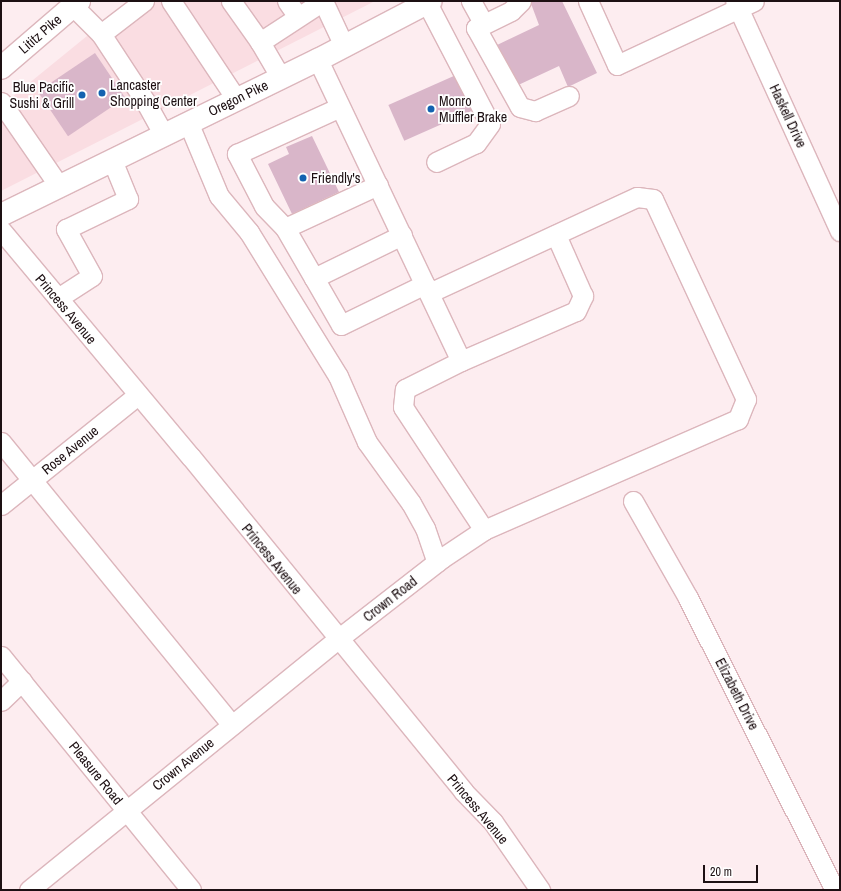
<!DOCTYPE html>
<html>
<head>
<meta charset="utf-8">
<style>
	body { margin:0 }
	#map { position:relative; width:841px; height:891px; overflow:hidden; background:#fdedf0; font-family:"Archivo Narrow",sans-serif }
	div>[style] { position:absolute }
	.built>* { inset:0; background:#fadde2 }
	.building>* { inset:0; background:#d9b6c9; transform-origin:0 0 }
	.roads { filter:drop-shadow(1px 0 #dcb6bc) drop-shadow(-1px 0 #dcb6bc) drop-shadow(0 1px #dcb6bc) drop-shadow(0 -1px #dcb6bc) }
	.minor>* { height:19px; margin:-9.5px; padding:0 9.5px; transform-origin:9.5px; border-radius:9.5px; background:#fff }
	.highway>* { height:22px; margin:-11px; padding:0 11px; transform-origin:11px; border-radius:11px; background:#fff }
	.dots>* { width:11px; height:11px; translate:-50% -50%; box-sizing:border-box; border:2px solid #fff; border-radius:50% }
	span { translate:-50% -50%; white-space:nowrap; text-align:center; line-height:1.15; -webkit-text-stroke:3.5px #fff; paint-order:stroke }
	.street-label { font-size:14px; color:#1d1013 }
	.poi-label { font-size:14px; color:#1d1013 }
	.left { translate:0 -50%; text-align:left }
	.right { translate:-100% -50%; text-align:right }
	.frame { position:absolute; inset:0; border:2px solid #1d1013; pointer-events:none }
	.scale { position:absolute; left:703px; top:865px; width:55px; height:18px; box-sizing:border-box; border:2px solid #1d1013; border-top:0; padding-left:5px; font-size:12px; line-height:14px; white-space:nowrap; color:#1d1013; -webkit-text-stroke:3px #fff; paint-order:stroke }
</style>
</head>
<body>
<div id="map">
	<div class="built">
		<div style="clip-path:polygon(130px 1px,375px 1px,1px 191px,1px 106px)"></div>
	</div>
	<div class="building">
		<div style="clip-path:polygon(530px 1px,562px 1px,597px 73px,568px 87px,559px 66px,514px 87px,495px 46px,539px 25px)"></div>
		<div style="left:95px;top:53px;width:54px;height:69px;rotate:56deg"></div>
		<div style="left:456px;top:75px;width:39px;height:74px;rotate:66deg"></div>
		<div style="clip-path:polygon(312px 136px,339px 192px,292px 214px,268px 164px,289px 154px,286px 147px)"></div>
	</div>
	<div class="roads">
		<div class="minor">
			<div style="left:144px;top:1px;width:54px;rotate:142.5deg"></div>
			<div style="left:101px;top:34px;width:80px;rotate:56.7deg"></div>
			<div style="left:145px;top:101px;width:39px;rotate:61deg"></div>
			<div style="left:171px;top:1px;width:118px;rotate:56.4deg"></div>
			<div style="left:231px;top:1px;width:50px;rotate:54.7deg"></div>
			<div style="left:287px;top:1px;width:19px;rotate:55deg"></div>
			<div style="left:323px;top:1px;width:50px;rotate:65deg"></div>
			<div style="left:471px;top:1px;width:26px;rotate:61deg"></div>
			<div style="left:521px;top:1px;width:14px;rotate:135deg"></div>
			<div style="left:511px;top:11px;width:39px;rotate:154deg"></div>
			<div style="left:476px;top:28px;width:90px;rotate:60.9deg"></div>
			<div style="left:520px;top:107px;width:16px;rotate:15deg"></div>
			<div style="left:535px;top:111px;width:37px;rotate:-24deg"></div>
			<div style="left:588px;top:1px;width:70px;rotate:65.6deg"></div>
			<div style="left:617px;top:65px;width:151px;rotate:-25deg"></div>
			<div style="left:735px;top:1px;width:253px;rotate:65.5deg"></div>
			<div style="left:427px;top:3px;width:136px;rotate:62.5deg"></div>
			<div style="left:490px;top:124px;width:24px;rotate:126deg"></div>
			<div style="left:476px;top:143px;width:44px;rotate:154.6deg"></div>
			<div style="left:73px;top:6px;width:40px;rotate:45deg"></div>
			<div style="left:318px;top:60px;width:333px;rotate:64.6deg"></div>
			<div style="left:281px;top:78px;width:42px;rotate:-120.3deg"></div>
			<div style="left:260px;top:42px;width:75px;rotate:-33.1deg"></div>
			<div style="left:1px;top:102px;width:102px;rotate:55.4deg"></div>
			<div style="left:188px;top:122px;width:80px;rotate:67.3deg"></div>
			<div style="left:219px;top:196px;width:47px;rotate:50.2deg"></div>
			<div style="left:249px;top:232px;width:169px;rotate:58.3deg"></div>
			<div style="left:338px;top:376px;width:72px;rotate:66.3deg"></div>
			<div style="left:367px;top:442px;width:75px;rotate:54.2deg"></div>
			<div style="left:411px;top:503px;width:29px;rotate:61deg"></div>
			<div style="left:425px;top:528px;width:36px;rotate:71deg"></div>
			<div style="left:378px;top:185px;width:102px;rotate:155.2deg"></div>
			<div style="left:285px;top:228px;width:58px;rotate:59.9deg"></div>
			<div style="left:314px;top:278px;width:98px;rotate:-26deg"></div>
			<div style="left:285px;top:228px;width:30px;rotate:-134deg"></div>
			<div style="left:264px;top:206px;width:59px;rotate:-117.4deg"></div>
			<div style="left:237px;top:154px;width:113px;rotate:-24.5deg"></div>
			<div style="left:1px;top:230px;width:296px;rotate:50.1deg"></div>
			<div style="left:191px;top:457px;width:431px;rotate:50.8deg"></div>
			<div style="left:463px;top:791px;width:43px;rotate:45.9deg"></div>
			<div style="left:493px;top:822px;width:83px;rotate:55.3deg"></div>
			<div style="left:314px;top:278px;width:54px;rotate:60.1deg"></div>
			<div style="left:341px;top:325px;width:93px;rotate:-26deg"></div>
			<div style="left:429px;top:293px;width:229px;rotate:-24.8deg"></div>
			<div style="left:637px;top:197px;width:16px;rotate:7deg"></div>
			<div style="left:653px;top:199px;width:221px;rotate:65.1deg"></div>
			<div style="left:746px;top:399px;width:22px;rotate:112deg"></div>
			<div style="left:738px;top:419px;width:277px;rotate:156.4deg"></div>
			<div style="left:58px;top:298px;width:40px;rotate:-32.9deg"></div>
			<div style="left:92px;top:276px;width:54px;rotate:-119deg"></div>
			<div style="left:66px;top:229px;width:69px;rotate:-25.8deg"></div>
			<div style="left:128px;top:199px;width:42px;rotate:-112.3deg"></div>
			<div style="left:1px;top:442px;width:365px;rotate:50.8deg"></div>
			<div style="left:633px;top:501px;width:112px;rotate:60.4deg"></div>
			<div style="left:688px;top:598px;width:327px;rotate:63.3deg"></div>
			<div style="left:1px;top:505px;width:176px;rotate:-38.8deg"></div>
			<div style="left:1px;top:656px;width:301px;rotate:50.9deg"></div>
			<div style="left:1px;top:701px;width:29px;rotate:-44deg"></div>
			<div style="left:29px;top:890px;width:398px;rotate:-39.1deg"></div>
			<div style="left:338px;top:639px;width:132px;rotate:-37.9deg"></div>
			<div style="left:442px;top:558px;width:50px;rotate:-33.7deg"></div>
			<div style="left:484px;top:530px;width:147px;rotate:-123.4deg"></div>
			<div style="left:403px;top:407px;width:18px;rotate:-84deg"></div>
			<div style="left:405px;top:389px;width:63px;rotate:-26.6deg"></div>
			<div style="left:461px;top:361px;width:125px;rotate:-23.5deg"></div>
			<div style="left:576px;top:311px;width:17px;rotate:-65deg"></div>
			<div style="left:583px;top:296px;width:67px;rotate:-113.9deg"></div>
		</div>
		<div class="highway">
			<div style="left:1px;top:68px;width:103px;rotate:-40.7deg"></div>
			<div style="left:1px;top:215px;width:353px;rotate:-26.1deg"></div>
			<div style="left:318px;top:60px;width:127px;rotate:-27.6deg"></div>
		</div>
	</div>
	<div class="dots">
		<div style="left:102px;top:93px;background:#1262b0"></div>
		<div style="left:82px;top:95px;background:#1262b0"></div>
		<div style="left:431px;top:109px;background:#1262b0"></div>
		<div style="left:303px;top:178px;background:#1262b0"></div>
	</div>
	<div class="street-label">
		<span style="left:40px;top:34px;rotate:-41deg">Lititz Pike</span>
		<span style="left:238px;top:98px;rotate:-26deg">Oregon Pike</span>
		<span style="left:788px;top:116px;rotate:65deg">Haskell Drive</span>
		<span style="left:66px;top:309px;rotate:50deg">Princess Avenue</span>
		<span style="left:70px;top:450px;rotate:-39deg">Rose Avenue</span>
		<span style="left:272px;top:559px;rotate:51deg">Princess Avenue</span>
		<span style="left:390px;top:599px;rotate:-38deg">Crown Road</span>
		<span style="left:737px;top:694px;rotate:63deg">Elizabeth Drive</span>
		<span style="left:183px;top:764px;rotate:-39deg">Crown Avenue</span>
		<span style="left:96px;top:773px;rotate:51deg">Pleasure Road</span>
		<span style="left:478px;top:809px;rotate:50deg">Princess Avenue</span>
	</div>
	<div class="poi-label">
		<span class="left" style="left:110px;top:93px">Lancaster<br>Shopping Center</span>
		<span class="right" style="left:74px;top:95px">Blue Pacific<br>Sushi &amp; Grill</span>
		<span class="left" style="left:439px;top:109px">Monro<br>Muffler Brake</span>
		<span class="left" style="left:311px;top:178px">Friendly's</span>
	</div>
	<div class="frame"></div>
	<div class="scale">20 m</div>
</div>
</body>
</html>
